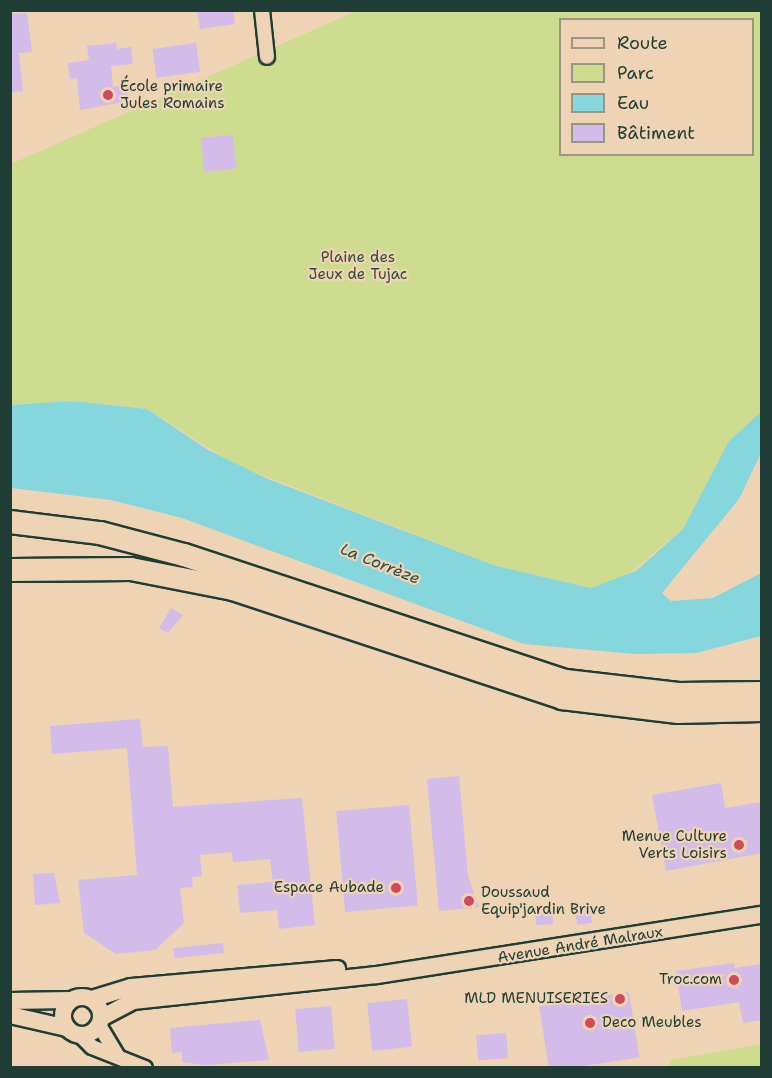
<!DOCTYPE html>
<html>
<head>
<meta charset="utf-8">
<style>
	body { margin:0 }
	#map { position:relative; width:772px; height:1078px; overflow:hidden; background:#efd3b5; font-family:"Shantell Sans",sans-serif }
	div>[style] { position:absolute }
	.green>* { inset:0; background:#cedc90 }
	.water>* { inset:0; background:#85d6dd }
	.building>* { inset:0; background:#d3bbea; transform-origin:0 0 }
	.roads { filter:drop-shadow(2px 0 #1f3d34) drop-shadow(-2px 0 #1f3d34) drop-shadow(0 2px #1f3d34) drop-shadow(0 -2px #1f3d34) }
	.minor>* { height:14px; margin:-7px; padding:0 7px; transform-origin:7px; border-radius:7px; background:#efd3b5 }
	.tertiary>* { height:16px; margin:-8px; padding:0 8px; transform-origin:8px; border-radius:8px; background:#efd3b5 }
	.tertiary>.ring { margin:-8px; padding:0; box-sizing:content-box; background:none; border:16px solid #efd3b5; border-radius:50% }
	.trunk>* { height:22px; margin:-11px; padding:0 11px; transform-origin:11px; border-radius:11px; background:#efd3b5 }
	.dots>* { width:16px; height:16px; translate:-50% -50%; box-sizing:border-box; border:3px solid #efd3b5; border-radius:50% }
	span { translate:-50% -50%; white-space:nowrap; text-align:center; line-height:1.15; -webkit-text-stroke:4.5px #efd3b5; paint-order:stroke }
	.poi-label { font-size:15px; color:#1f3d34 }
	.left { translate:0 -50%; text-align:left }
	.right { translate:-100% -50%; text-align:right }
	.park-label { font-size:15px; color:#304d3d }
	.street-label { font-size:15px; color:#1f3d34 }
	.water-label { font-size:16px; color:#294c45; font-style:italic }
	.frame { position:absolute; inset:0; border:12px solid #1f3d34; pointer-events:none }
	.legend { position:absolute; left:559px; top:18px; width:195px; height:138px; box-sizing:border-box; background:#efd3b5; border:2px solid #9c9781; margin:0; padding:8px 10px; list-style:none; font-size:18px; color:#1f3d34 }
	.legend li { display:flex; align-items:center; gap:12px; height:30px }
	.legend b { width:30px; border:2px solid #9c9781 }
</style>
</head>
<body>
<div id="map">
	<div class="green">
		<div style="clip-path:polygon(evenodd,356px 11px,761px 11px,761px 412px,729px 441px,683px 529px,626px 576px,591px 588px,496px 566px,234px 464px,147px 409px,72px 401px,11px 405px,11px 164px,356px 11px,560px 20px,752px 20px,752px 154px,560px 154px,560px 20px)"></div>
		<div style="clip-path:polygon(761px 1044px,761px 1067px,670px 1067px,670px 1060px)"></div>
	</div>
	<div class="water">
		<div style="clip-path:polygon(72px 401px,147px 409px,208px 450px,268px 479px,496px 566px,591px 588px,636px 571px,683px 529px,729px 441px,761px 412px,761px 453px,739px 499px,662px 593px,671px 601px,713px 598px,761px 573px,761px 636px,696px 653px,635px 654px,524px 644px,182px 518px,111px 500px,11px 488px,11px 405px)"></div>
	</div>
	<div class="building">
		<div style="clip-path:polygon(197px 10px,233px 10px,235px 24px,200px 29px)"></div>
		<div style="clip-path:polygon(27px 13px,32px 52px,19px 53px,23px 91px,10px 93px,10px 14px)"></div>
		<div style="clip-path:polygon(116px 43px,117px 49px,131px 47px,133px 64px,111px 66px,113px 87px,127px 85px,129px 101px,80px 110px,77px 78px,70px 79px,68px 63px,89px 60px,87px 46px)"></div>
		<div style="left:196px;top:43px;width:29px;height:44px;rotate:82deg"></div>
		<div style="left:233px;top:135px;width:34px;height:32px;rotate:85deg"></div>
		<div style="clip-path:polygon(171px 608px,183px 615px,168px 633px,159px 628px)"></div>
		<div style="clip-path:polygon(140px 719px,143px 747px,168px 746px,173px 807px,302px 798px,315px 925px,279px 929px,277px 910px,240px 913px,237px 885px,273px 882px,270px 859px,233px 862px,232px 852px,200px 855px,202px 876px,192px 877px,193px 887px,180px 888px,184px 923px,155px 950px,116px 954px,84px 933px,78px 880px,137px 875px,127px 748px,52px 754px,50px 726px)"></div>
		<div style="clip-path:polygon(459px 776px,468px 876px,479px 907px,439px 911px,427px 779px)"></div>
		<div style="clip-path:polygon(721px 783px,725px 808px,762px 802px,762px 853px,666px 871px,652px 795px)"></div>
		<div style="left:409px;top:805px;width:101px;height:73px;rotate:85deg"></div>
		<div style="clip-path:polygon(54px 873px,60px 903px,35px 905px,33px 874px)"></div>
		<div style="left:589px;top:903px;width:20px;height:15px;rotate:81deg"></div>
		<div style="left:552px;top:909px;width:15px;height:17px;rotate:86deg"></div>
		<div style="left:223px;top:943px;width:10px;height:50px;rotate:84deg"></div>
		<div style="clip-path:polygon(734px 963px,735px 968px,762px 964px,762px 1020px,743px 1023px,739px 1002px,682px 1011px,676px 971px)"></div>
		<div style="left:629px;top:992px;width:66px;height:91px;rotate:81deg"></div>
		<div style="left:407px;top:999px;width:48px;height:40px;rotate:84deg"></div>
		<div style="left:331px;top:1006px;width:43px;height:36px;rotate:85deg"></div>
		<div style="clip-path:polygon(260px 1020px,269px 1060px,206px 1065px,182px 1062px,182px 1052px,172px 1053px,170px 1028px)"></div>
		<div style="left:506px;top:1033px;width:25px;height:30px;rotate:85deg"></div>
	</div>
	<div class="roads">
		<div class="minor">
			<div style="left:262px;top:10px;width:47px;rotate:83.9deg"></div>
			<div style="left:99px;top:1025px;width:35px;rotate:59deg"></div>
			<div style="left:80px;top:1035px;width:17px;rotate:45deg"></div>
			<div style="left:92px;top:1047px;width:57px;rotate:21.6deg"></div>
		</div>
		<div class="tertiary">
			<div class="ring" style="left:63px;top:997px;width:22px;height:22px"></div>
			<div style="left:92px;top:999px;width:41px;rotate:-17.1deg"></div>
			<div style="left:131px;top:987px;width:207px;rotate:-5deg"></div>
			<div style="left:10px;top:1001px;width:60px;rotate:-1deg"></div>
			<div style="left:10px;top:1015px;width:58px;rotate:12.8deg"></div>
			<div style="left:101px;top:1018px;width:36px;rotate:-28deg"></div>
			<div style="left:133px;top:1001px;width:245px;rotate:-6.1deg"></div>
			<div style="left:377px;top:975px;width:390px;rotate:-8.9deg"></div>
		</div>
		<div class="trunk">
			<div style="left:10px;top:522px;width:91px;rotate:7deg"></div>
			<div style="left:100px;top:533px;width:87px;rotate:14.7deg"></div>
			<div style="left:184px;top:555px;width:402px;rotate:18.3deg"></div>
			<div style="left:566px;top:681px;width:113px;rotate:6.6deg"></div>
			<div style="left:678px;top:694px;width:84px;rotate:-0.7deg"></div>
			<div style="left:10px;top:570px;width:121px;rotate:-0.5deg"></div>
			<div style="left:131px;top:569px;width:104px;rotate:11.1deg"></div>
			<div style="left:233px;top:589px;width:347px;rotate:18.3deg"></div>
			<div style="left:562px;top:698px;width:117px;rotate:6.9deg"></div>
			<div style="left:678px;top:712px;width:84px;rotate:-1.4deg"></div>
		</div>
	</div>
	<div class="dots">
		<div style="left:108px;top:95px;background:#d1495b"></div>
		<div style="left:739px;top:845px;background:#d1495b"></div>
		<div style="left:396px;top:888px;background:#d1495b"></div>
		<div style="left:469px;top:901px;background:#d1495b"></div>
		<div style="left:734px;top:980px;background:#d1495b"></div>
		<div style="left:620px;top:999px;background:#d1495b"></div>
		<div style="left:590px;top:1023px;background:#d1495b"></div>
	</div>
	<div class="poi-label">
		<span class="left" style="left:120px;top:95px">École primaire<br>Jules Romains</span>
		<span class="right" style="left:727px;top:845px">Menue Culture<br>Verts Loisirs</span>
		<span class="right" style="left:384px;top:888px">Espace Aubade</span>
		<span class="left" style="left:481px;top:901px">Doussaud<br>Equip'jardin Brive</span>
		<span class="right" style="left:722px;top:980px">Troc.com</span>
		<span class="right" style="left:608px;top:999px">MLD MENUISERIES</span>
		<span class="left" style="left:602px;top:1023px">Deco Meubles</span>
	</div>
	<div class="park-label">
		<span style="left:358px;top:266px">Plaine des<br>Jeux de Tujac</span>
	</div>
	<div class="street-label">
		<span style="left:580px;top:945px;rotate:-9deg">Avenue André Malraux</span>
	</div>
	<div class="water-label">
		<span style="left:380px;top:564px;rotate:22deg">La Corrèze</span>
	</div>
	<div class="frame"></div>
	<ul class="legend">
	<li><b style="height:8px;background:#efd3b5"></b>Route</li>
	<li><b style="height:16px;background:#cedc90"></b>Parc</li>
	<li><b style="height:16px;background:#85d6dd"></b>Eau</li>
	<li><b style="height:16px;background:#d3bbea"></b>Bâtiment</li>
	</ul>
</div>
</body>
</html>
